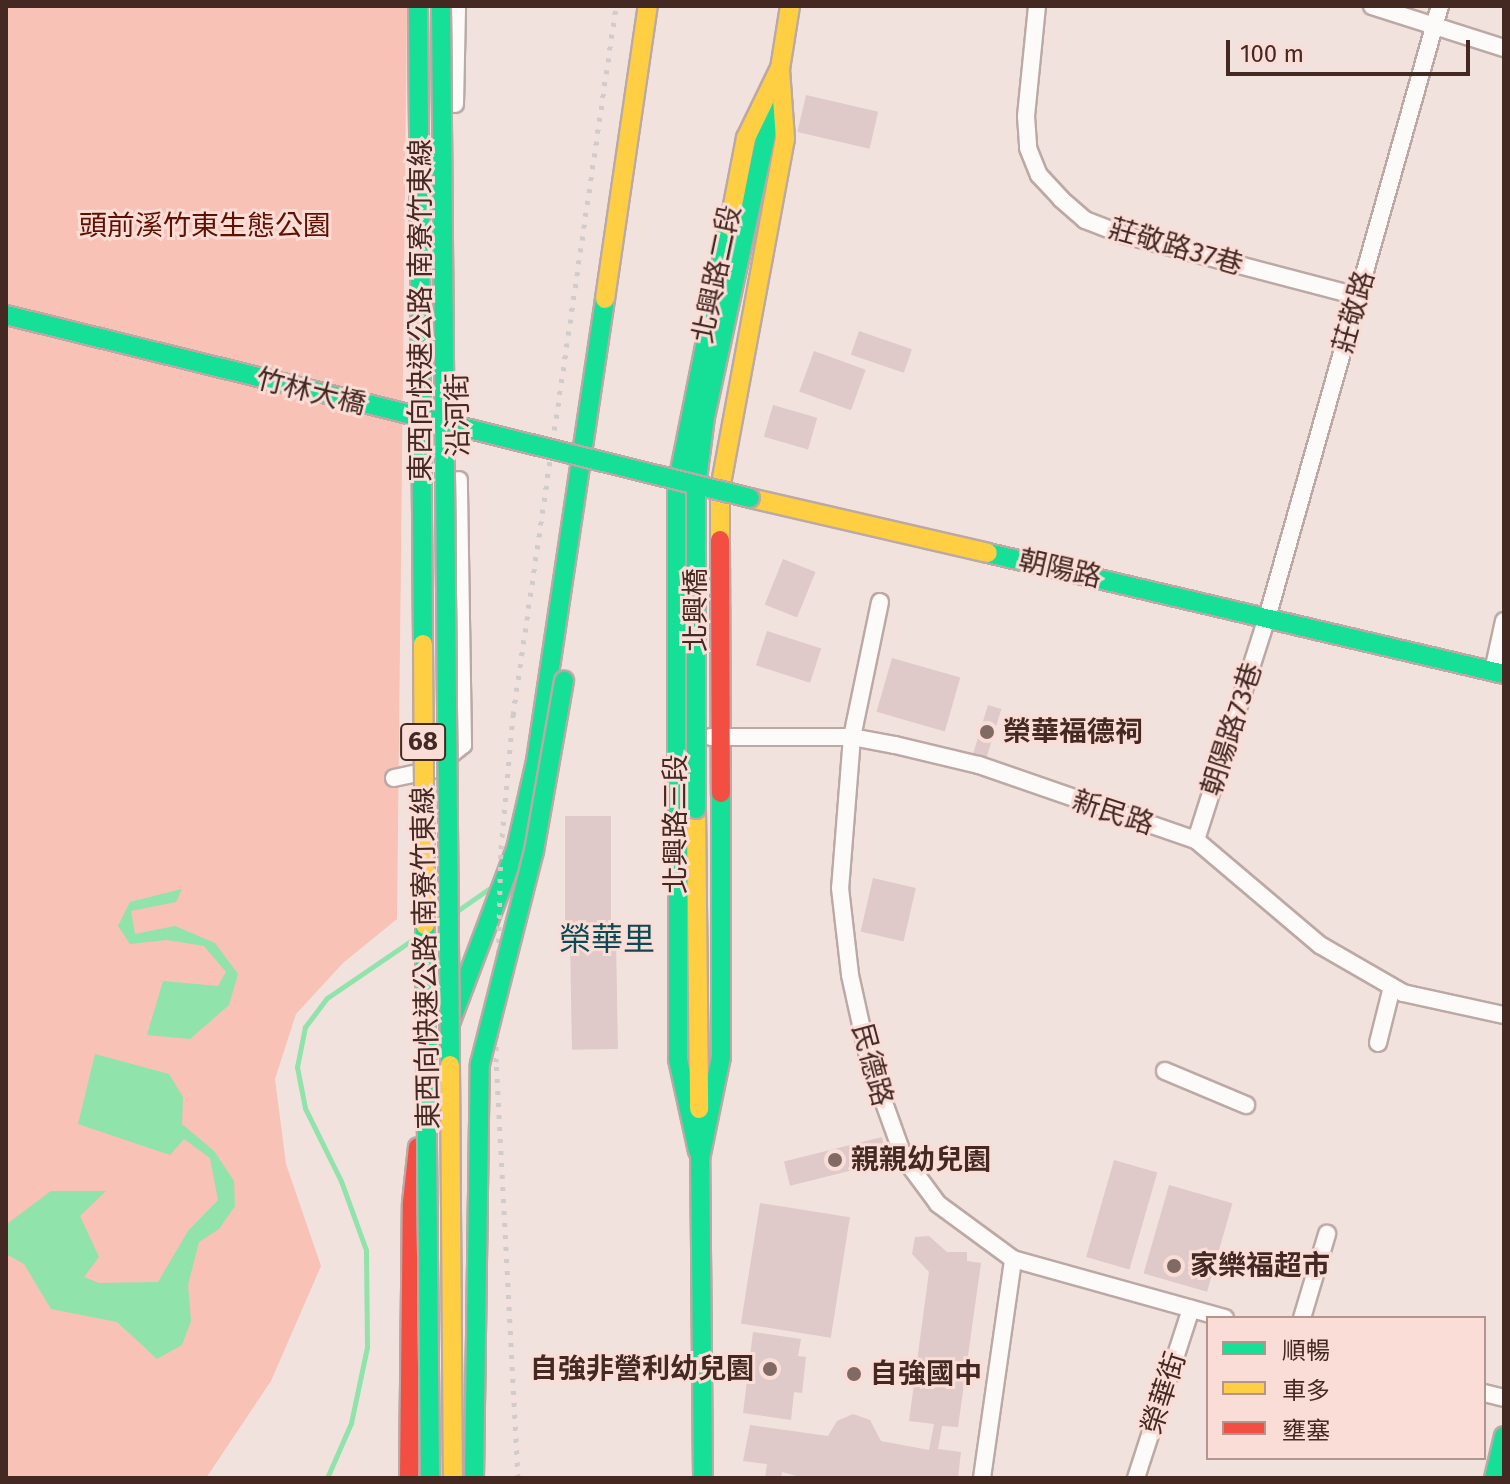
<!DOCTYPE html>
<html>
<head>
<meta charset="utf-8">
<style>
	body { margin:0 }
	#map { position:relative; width:1510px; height:1484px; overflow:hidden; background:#f2e2de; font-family:"Fira Sans","Noto Sans TC",sans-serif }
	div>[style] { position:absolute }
	.green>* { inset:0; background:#f8c2b6 }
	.water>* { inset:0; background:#90e3aa }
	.stream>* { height:5px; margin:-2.5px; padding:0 2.5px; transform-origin:2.5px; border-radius:2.5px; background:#90e3aa }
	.building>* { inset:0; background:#dfc9c9; transform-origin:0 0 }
	.roads { filter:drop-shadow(2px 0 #bca9a5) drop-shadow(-2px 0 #bca9a5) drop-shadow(0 2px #bca9a5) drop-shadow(0 -2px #bca9a5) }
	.street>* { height:16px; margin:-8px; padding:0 8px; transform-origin:8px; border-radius:8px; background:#fdfbfa }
	.fast>* { height:18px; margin:-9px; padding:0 9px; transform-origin:9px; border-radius:9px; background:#16e098 }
	.slow>* { height:18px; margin:-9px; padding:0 9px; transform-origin:9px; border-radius:9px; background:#ffcf43 }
	.jam>* { height:18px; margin:-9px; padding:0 9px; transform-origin:9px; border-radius:9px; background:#f24e42 }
	.rail>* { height:5px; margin-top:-2.5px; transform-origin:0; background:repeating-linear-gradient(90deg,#d1ccca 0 4px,transparent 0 12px) }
	.bridges { filter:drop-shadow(2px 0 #bca9a5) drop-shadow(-2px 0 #bca9a5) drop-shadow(0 2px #bca9a5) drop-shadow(0 -2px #bca9a5) }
	.fast-bridge>* { height:18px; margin:-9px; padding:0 9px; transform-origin:9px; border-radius:9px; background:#16e098 }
	.slow-bridge>* { height:18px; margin:-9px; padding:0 9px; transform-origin:9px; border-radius:9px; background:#ffcf43 }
	.dots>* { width:22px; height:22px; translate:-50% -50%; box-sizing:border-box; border:4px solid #faddd6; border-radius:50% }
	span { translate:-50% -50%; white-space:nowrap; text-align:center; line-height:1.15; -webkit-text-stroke:6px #faddd6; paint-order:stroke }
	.shield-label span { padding:2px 6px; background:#faddd6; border:2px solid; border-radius:6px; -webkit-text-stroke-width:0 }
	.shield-label { font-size:26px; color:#442923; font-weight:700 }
	.park-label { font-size:28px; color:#5f1002 }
	.street-label { font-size:28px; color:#442923 }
	.poi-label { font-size:28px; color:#442923; font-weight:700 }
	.left { translate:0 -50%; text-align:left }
	.right { translate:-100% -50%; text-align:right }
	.quarter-label { font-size:32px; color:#0c4953 }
	.frame { position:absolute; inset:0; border:8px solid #442923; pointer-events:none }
	.legend { position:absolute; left:1206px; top:1316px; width:280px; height:144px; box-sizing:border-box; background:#faddd6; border:2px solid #b1958e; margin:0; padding:10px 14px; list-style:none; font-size:24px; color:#442923 }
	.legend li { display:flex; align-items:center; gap:16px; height:40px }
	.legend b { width:40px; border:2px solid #b1958e }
	.scale { position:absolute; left:1226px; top:40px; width:244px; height:36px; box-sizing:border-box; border:4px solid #442923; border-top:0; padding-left:10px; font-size:24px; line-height:28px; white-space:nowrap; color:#442923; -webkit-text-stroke:6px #faddd6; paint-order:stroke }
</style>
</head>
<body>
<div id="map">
	<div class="green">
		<div style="clip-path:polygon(6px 6px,407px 6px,397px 919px,343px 963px,296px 1014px,275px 1079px,286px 1164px,321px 1266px,271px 1381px,206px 1478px,6px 1478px)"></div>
	</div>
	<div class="water">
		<div style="clip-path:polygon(182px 889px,176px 902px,131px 911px,135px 934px,175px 926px,215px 943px,238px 974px,229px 1005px,190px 1039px,147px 1035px,163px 981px,218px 986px,226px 972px,204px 946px,167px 940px,130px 944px,118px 926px,130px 902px)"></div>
		<div style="clip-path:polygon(95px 1054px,169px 1074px,183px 1097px,182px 1124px,214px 1151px,234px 1181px,235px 1206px,219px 1229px,199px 1242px,188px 1285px,191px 1321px,182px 1345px,157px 1359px,117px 1322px,51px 1309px,24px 1264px,6px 1254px,7px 1224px,51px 1191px,106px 1191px,80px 1216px,99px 1257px,84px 1277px,99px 1283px,158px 1282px,188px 1231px,218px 1200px,210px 1158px,184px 1139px,170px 1155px,78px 1124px)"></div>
	</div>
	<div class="stream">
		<div style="left:457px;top:911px;width:38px;rotate:-35deg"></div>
		<div style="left:327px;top:1478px;width:60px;rotate:-66.4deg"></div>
		<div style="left:351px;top:1423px;width:78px;rotate:-78.1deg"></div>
		<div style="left:367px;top:1347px;width:97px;rotate:-90.6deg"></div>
		<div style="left:366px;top:1250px;width:73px;rotate:-109.9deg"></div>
		<div style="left:341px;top:1181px;width:81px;rotate:-116.3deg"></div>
		<div style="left:305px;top:1108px;width:42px;rotate:-101deg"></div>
		<div style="left:297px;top:1067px;width:41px;rotate:-78.7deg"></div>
		<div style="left:305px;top:1027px;width:36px;rotate:-53deg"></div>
		<div style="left:327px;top:998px;width:107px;rotate:-34.3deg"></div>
	</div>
	<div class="building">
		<div style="left:806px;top:95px;width:74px;height:38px;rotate:13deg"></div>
		<div style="left:859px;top:331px;width:56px;height:25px;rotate:19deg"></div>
		<div style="left:814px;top:351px;width:55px;height:43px;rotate:20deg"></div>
		<div style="left:773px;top:405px;width:46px;height:33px;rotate:16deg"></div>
		<div style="left:783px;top:559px;width:35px;height:49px;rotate:22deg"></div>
		<div style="left:767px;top:631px;width:57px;height:36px;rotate:18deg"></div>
		<div style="left:892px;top:658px;width:71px;height:56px;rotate:16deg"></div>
		<div style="left:988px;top:705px;width:14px;height:52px;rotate:17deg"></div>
		<div style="left:565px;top:816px;width:46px;height:111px"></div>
		<div style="left:873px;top:878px;width:44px;height:55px;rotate:13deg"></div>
		<div style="left:616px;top:938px;width:111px;height:46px;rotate:89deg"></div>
		<div style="left:882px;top:1137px;width:25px;height:101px;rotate:76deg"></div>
		<div style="left:1114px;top:1160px;width:45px;height:101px;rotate:16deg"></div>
		<div style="left:1169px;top:1185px;width:66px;height:92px;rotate:16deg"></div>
		<div style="left:760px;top:1203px;width:91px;height:122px;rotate:9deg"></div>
		<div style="clip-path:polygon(929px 1236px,947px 1252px,967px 1252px,967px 1261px,981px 1263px,958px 1427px,942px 1426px,938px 1449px,961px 1452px,958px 1478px,805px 1478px,782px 1472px,781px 1478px,765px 1478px,767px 1464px,743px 1461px,750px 1425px,828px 1436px,837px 1421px,853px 1414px,870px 1420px,881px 1441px,929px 1450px,934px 1424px,909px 1421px,929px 1272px,912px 1254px,915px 1237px)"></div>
		<div style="clip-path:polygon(753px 1332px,801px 1339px,798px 1356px,806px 1357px,802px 1393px,794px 1392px,791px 1420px,743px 1413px)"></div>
	</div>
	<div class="roads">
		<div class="street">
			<div style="left:1037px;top:6px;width:111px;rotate:95.7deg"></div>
			<div style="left:1026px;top:116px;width:32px;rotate:86deg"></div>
			<div style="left:1028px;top:148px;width:29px;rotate:68deg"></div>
			<div style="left:1039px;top:175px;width:33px;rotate:47deg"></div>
			<div style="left:1061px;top:199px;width:32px;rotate:41deg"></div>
			<div style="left:1085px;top:220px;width:39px;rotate:21deg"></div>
			<div style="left:1121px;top:234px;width:245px;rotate:14.7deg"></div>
			<div style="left:1372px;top:6px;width:139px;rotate:17.7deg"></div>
			<div style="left:455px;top:104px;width:98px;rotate:-88.8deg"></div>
			<div style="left:880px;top:602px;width:138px;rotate:101.7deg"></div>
			<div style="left:852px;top:737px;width:151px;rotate:94.5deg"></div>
			<div style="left:840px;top:888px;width:88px;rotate:83.4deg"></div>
			<div style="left:850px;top:975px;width:88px;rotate:77.5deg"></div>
			<div style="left:869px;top:1061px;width:103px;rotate:70.2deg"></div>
			<div style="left:904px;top:1158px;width:57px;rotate:53.5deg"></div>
			<div style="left:938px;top:1204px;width:93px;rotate:36.3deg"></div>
			<div style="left:1013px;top:1259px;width:220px;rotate:15.6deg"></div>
			<div style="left:1493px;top:671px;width:51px;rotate:-77.6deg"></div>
			<div style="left:711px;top:737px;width:141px"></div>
			<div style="left:852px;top:737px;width:44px;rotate:10.5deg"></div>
			<div style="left:895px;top:745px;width:86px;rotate:13.4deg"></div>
			<div style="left:979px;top:765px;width:230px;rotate:19.1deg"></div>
			<div style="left:1196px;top:840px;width:162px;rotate:40.3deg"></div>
			<div style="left:1320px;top:945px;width:96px;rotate:30deg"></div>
			<div style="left:1403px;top:993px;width:103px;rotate:12.3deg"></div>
			<div style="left:394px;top:778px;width:39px;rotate:-12deg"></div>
			<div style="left:432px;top:770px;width:40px;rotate:-39deg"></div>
			<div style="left:463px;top:745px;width:265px;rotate:-90.9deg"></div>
			<div style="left:1196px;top:840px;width:233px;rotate:-72.3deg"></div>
			<div style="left:1267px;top:618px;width:636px;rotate:-74.22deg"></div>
			<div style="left:1378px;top:1043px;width:58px;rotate:-76deg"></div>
			<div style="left:1165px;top:1071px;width:88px;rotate:22.8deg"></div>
			<div style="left:1302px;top:1318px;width:88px;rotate:-73.4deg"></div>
			<div style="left:1484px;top:1393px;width:21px;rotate:14deg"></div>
			<div style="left:982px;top:1478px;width:221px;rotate:-81.9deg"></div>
			<div style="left:1136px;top:1478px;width:178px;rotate:-72deg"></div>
		</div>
		<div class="fast">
			<div style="left:696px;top:487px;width:71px;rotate:-82.7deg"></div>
			<div style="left:705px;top:417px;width:326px;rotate:-77.8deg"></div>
			<div style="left:988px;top:553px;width:530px;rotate:13.2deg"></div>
			<div style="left:449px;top:1026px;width:189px;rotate:-69.3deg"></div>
			<div style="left:516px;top:849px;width:90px;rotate:-77.2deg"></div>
			<div style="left:536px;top:761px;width:467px;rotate:-81.5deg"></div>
			<div style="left:698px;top:1151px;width:94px;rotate:-102.3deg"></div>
			<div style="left:678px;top:1059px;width:573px;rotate:-90.1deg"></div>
			<div style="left:677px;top:486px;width:265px;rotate:-78.7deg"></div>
			<div style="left:703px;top:1478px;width:319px;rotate:-90.5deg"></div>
			<div style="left:700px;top:1159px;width:104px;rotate:-78.4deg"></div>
			<div style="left:721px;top:1057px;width:264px;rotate:-90deg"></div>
			<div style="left:1494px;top:1478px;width:43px;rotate:-76.6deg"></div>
		</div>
		<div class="slow">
			<div style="left:729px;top:226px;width:90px;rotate:-79.1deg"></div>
			<div style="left:746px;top:138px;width:76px;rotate:-64.1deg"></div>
			<div style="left:605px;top:299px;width:296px;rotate:-81.7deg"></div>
			<div style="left:750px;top:498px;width:244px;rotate:13deg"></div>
			<div style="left:720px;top:540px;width:51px;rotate:-90deg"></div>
			<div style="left:720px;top:489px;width:356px;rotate:-79.5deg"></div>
			<div style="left:785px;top:139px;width:70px;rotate:-94.1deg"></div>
			<div style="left:780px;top:69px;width:64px;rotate:-81deg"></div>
			<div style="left:696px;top:809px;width:300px;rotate:89.4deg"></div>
		</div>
		<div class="jam">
			<div style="left:720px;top:540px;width:253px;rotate:89.8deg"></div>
			<div style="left:409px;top:1478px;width:275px;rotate:-89.4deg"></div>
			<div style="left:412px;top:1203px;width:56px;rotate:-83.9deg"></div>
		</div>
	</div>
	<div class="rail">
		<div style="left:518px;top:1478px;width:417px;rotate:-93deg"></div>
		<div style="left:496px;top:1062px;width:213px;rotate:-88.7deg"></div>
		<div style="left:501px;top:849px;width:135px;rotate:-84.9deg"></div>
		<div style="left:513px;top:715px;width:716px;rotate:-81.73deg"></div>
	</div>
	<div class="bridges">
		<div class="fast-bridge">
			<div style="left:418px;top:6px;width:638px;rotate:89.55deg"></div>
			<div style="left:441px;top:6px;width:1059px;rotate:89.51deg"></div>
			<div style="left:6px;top:315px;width:766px;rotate:13.82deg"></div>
			<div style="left:696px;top:487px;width:322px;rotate:90deg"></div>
			<div style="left:425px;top:925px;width:553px;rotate:89.48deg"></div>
			<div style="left:474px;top:1478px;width:414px;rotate:-89.2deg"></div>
			<div style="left:480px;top:1064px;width:220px;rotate:-75.8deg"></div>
			<div style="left:534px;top:851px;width:173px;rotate:-80deg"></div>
		</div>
		<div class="slow-bridge">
			<div style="left:423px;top:644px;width:281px;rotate:89.6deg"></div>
			<div style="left:450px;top:1065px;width:413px;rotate:89.6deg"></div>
		</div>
	</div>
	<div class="dots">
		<div style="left:987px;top:732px;background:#816a64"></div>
		<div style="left:835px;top:1160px;background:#816a64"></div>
		<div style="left:1174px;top:1266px;background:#816a64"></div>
		<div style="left:770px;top:1369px;background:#816a64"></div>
		<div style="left:854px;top:1374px;background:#816a64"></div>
	</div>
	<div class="shield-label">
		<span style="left:423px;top:742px">68</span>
	</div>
	<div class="park-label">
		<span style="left:205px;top:226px">頭前溪竹東生態公園</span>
	</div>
	<div class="street-label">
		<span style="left:1176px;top:247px;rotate:16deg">莊敬路37巷</span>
		<span style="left:717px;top:274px;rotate:-78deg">北興路二段</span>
		<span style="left:421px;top:310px;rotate:-90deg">東西向快速公路 南寮竹東線</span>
		<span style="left:1354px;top:312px;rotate:-74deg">莊敬路</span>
		<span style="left:311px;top:392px;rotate:14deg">竹林大橋</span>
		<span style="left:458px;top:415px;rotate:-91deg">沿河街</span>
		<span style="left:1060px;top:569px;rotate:13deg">朝陽路</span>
		<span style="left:696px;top:610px;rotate:-90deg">北興橋</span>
		<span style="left:1232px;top:729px;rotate:-72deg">朝陽路73巷</span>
		<span style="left:1113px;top:813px;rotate:18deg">新民路</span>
		<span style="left:676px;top:824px;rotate:-90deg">北興路三段</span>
		<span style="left:426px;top:958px;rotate:-91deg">東西向快速公路 南寮竹東線</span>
		<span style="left:872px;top:1065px;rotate:75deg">民德路</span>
		<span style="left:1164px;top:1393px;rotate:-72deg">榮華街</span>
	</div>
	<div class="poi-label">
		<span class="left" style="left:1003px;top:732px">榮華福德祠</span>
		<span class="left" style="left:851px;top:1160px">親親幼兒園</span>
		<span class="left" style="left:1190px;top:1266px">家樂福超市</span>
		<span class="right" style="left:754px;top:1369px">自強非營利幼兒園</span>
		<span class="left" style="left:870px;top:1374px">自強國中</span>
	</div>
	<div class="quarter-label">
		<span style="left:607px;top:939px">榮華里</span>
	</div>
	<div class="frame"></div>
	<ul class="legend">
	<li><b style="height:10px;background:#16e098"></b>順暢</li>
	<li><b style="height:10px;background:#ffcf43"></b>車多</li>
	<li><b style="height:10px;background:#f24e42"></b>壅塞</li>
	</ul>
	<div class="scale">100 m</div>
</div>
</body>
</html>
